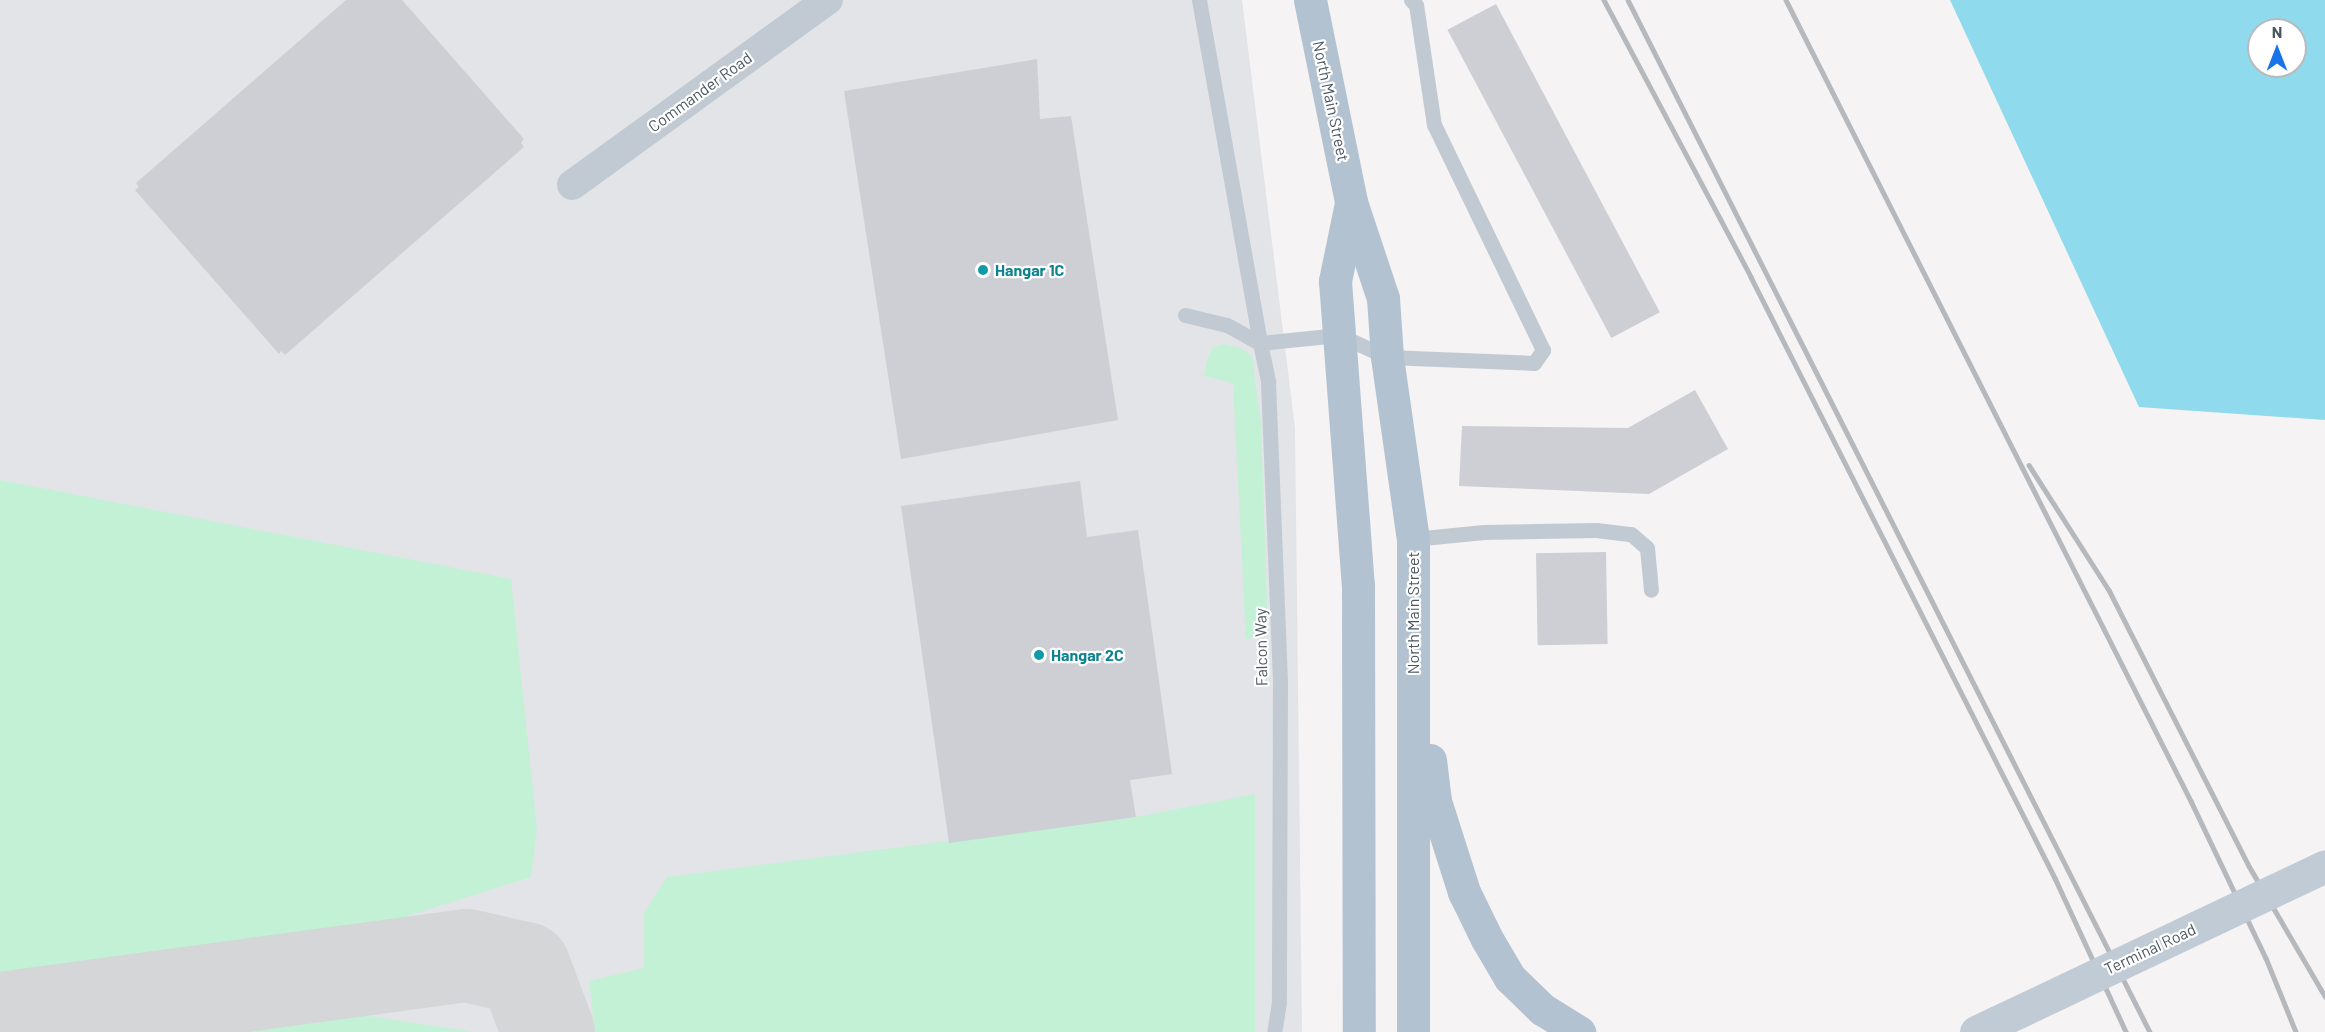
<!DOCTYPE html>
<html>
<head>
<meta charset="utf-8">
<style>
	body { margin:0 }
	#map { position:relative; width:2325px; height:1032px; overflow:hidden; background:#f5f3f3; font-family:Barlow,sans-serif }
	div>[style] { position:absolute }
	.airport>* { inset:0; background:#e2e4e7 }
	.green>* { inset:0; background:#c3f1d5 }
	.water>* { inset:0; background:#90daee }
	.taxiway>* { height:93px; margin:-46.5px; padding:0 46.5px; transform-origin:46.5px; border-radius:46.5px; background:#d5d6d8 }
	.building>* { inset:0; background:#cdcfd5; transform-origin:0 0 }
	.lane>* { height:15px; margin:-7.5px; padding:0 7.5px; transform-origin:7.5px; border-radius:7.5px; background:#c1cad2 }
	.street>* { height:30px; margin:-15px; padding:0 15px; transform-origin:15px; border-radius:15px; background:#c1cad2 }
	.primary>* { height:33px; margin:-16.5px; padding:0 16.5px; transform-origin:16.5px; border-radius:16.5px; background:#b3c2d1 }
	.rail>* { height:4.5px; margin:-2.25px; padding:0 2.25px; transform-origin:2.25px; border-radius:2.25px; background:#b5b8bd }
	.secondary-bridge>* { height:33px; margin:-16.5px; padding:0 16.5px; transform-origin:16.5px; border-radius:16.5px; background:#c1cbd6 }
	.dots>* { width:16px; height:16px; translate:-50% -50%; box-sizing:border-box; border:3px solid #fff; border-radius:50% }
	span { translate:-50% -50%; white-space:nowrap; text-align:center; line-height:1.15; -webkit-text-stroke:4.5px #fff; paint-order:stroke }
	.street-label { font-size:16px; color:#4a5661 }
	.culture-label { font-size:16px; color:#0d838f; font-weight:700 }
	.left { translate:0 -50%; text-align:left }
	.north { position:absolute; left:2247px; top:18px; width:60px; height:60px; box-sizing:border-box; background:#fff; border:2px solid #b7bbc0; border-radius:50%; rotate:0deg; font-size:16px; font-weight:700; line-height:24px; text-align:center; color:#4a5661 }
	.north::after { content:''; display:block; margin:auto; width:21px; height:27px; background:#1a73e8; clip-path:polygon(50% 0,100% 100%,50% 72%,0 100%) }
</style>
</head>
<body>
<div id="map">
	<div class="airport">
		<div style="clip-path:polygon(0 0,1242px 0,1295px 428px,1302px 1032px,0 1032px)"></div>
	</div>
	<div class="green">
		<div style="clip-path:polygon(1224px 344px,1241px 348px,1252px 357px,1261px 423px,1268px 635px,1246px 639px,1233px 383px,1204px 376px,1208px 357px,1213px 348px)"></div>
		<div style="clip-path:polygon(0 480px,511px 579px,537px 830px,531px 877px,401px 918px,0 974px)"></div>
		<div style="clip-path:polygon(1255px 794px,1255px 1032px,595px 1032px,589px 981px,644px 968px,644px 913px,667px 877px,1136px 817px)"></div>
		<div style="clip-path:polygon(362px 1015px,474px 1032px,226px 1032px)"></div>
	</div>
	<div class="water">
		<div style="clip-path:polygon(evenodd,1950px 0,2325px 0,2325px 420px,2139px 407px,1950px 0,2259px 30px,2295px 30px,2295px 66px,2259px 66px,2259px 30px)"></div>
	</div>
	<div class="taxiway">
		<div style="left:0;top:1018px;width:470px;rotate:-7.7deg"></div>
		<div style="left:466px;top:955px;width:59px;rotate:12.6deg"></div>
		<div style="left:524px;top:968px;width:68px;rotate:69.4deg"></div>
	</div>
	<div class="building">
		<div style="clip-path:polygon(346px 0,402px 0,524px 139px,521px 143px,524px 147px,285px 355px,281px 351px,279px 354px,135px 190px,139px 187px,136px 183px)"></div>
		<div style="left:1496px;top:4px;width:349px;height:55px;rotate:62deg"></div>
		<div style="clip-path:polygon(1037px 59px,1040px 119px,1071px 116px,1118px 420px,901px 459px,844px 91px)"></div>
		<div style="clip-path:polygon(1695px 390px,1728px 449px,1649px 494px,1459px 486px,1462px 426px,1628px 428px)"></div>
		<div style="clip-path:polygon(1080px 481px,1087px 537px,1138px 530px,1172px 774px,1130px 780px,1136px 817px,949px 843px,901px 506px)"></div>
		<div style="left:1606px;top:552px;width:92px;height:70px;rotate:89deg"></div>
	</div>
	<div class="lane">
		<div style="left:1199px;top:0;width:348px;rotate:79.9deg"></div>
		<div style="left:1260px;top:343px;width:79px;rotate:-5.8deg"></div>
		<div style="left:1339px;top:335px;width:53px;rotate:24.6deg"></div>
		<div style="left:1387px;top:357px;width:147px;rotate:2.3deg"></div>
		<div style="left:1534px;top:363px;width:16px;rotate:-55deg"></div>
		<div style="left:1543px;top:350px;width:250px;rotate:-115.8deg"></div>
		<div style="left:1434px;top:125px;width:121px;rotate:-98.5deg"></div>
		<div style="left:1416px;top:5px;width:7px;rotate:-135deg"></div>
		<div style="left:1185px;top:315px;width:43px;rotate:13.4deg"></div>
		<div style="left:1227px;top:325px;width:38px;rotate:29deg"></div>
		<div style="left:1260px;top:343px;width:40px;rotate:78deg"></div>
		<div style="left:1268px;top:382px;width:301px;rotate:87.7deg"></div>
		<div style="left:1280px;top:683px;width:319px;rotate:90.2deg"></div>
		<div style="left:1279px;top:1002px;width:30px;rotate:99deg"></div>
		<div style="left:1413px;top:539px;width:71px;rotate:-5.6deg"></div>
		<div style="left:1484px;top:532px;width:112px;rotate:-1deg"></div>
		<div style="left:1596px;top:530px;width:35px;rotate:7deg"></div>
		<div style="left:1631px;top:534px;width:21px;rotate:41deg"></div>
		<div style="left:1647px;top:548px;width:42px;rotate:84.6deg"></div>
	</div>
	<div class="street">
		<div style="left:572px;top:185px;width:316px;rotate:-35.9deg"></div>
	</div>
	<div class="primary">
		<div style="left:1310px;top:0;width:206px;rotate:78.5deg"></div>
		<div style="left:1351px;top:202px;width:101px;rotate:71.6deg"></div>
		<div style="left:1383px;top:298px;width:59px;rotate:86.1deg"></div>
		<div style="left:1387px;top:357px;width:184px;rotate:81.9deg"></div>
		<div style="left:1413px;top:539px;width:493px;rotate:90deg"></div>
		<div style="left:1351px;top:203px;width:80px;rotate:101.6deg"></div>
		<div style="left:1335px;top:281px;width:305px;rotate:85.7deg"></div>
		<div style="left:1358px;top:585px;width:447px;rotate:89.9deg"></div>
		<div style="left:1430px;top:760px;width:41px;rotate:83deg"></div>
		<div style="left:1435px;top:801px;width:96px;rotate:72.3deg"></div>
		<div style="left:1464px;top:892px;width:52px;rotate:63.9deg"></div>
		<div style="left:1487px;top:939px;width:45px;rotate:59.5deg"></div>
		<div style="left:1510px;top:978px;width:45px;rotate:44.1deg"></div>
		<div style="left:1542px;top:1009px;width:44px;rotate:31.9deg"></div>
	</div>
	<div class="rail">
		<div style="left:1604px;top:0;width:314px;rotate:62deg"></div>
		<div style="left:1751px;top:277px;width:674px;rotate:63.17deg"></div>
		<div style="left:2055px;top:878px;width:170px;rotate:65.2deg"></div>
		<div style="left:1628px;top:0;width:1157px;rotate:63.17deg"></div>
		<div style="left:1786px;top:0;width:898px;rotate:63.18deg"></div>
		<div style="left:2191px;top:801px;width:174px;rotate:64.5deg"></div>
		<div style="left:2266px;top:958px;width:80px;rotate:67.9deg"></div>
		<div style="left:2029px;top:465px;width:148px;rotate:57.4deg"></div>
		<div style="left:2109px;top:590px;width:309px;rotate:63.1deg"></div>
		<div style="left:2249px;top:866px;width:151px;rotate:59.7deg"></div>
	</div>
	<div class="secondary-bridge">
		<div style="left:1976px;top:1032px;width:386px;rotate:-25.4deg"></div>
	</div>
	<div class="dots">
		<div style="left:983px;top:270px;background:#0f9aa8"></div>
		<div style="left:1039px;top:655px;background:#0f9aa8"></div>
	</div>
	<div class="street-label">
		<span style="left:700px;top:92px;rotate:-36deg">Commander Road</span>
		<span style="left:1331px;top:101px;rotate:78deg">North Main Street</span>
		<span style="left:1413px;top:613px;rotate:-90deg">North Main Street</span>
		<span style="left:1261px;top:647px;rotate:-91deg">Falcon Way</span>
		<span style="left:2150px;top:949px;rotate:-25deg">Terminal Road</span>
	</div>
	<div class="culture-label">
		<span class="left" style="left:995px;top:270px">Hangar 1C</span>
		<span class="left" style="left:1051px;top:655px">Hangar 2C</span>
	</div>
	<div class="north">N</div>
</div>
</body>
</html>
